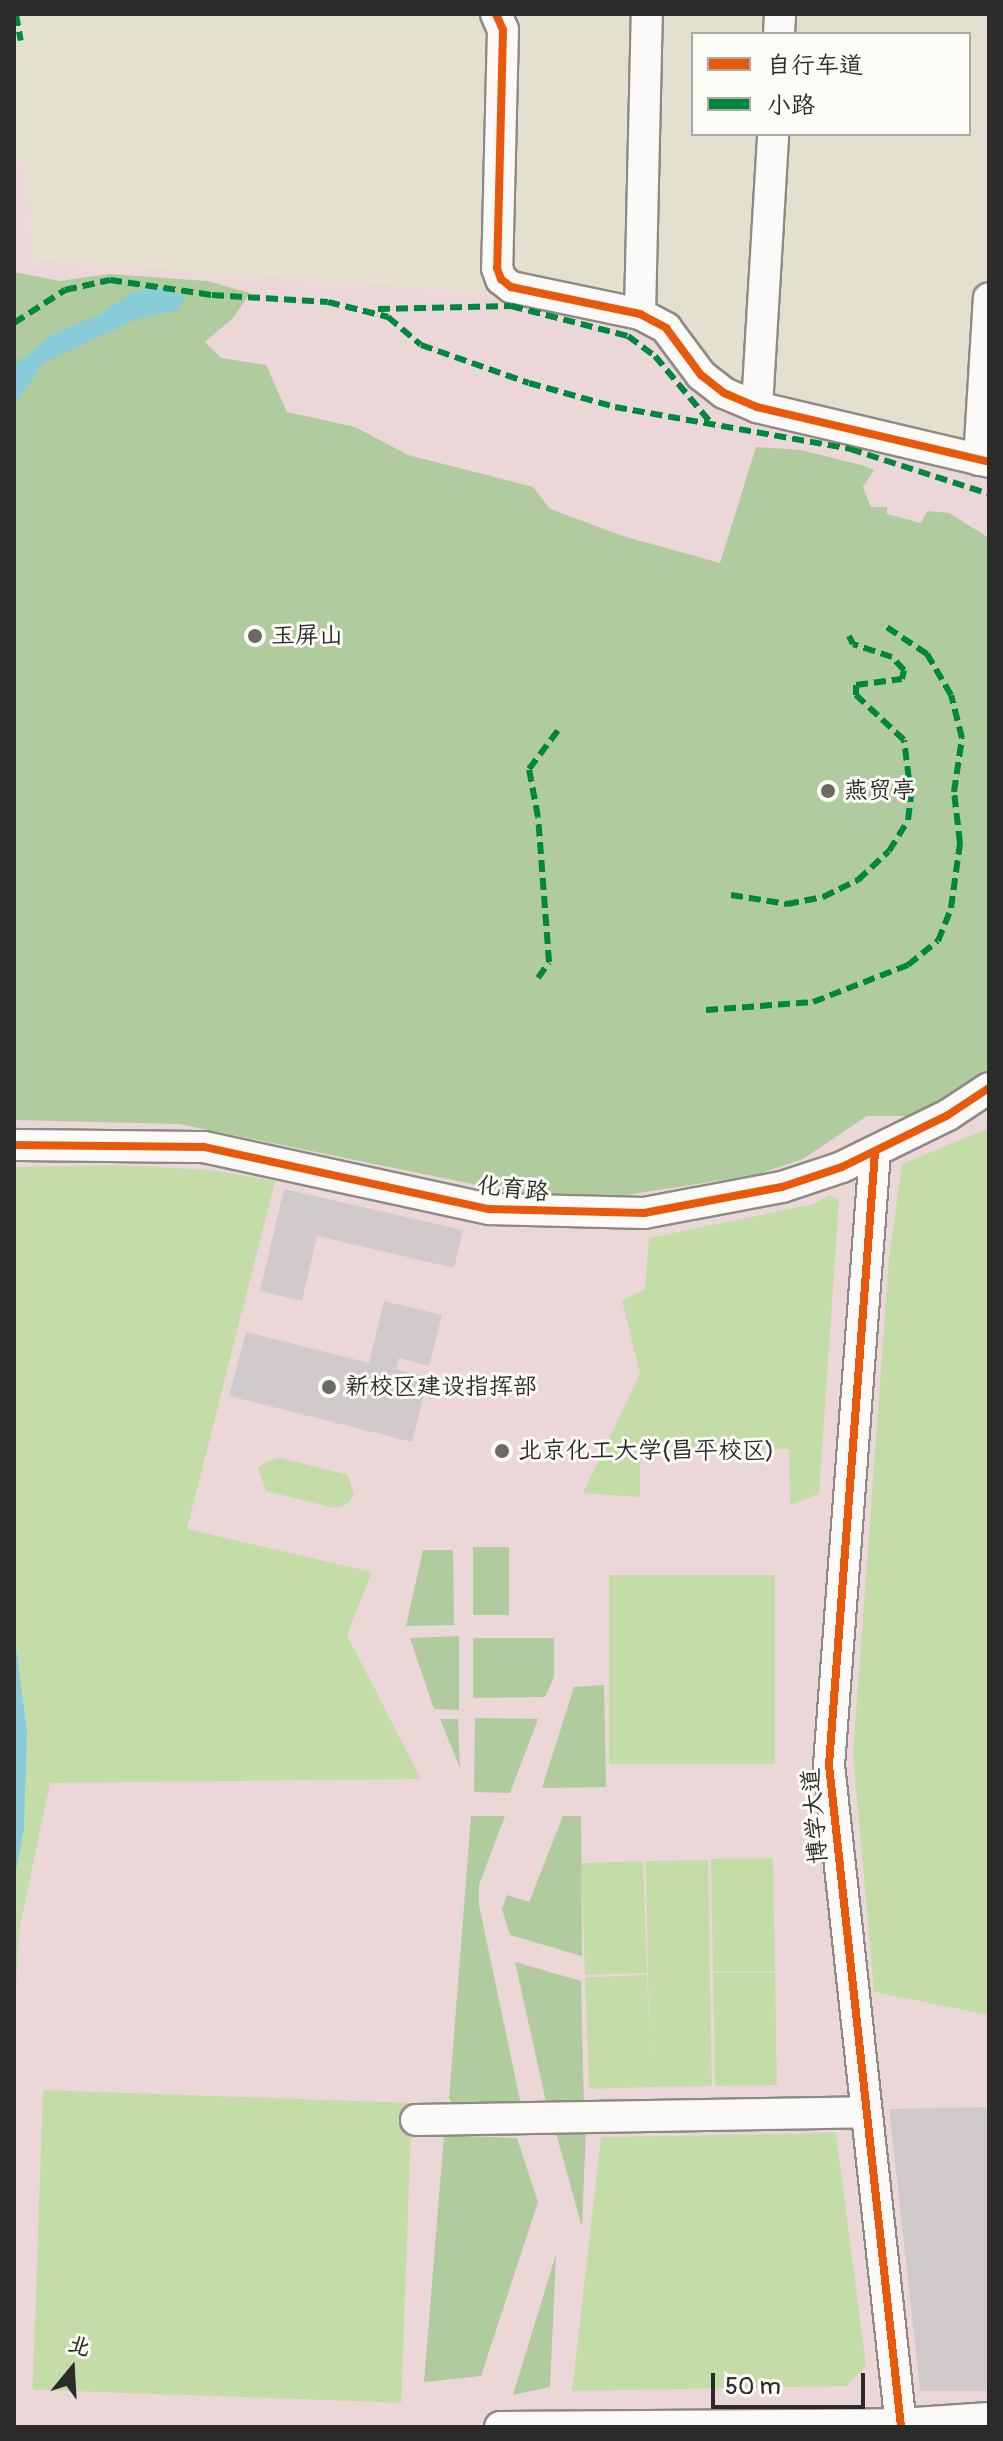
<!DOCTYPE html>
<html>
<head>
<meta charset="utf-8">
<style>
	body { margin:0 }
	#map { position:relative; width:1003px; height:2441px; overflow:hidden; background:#e4e0cf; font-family:Pangolin,"LXGW WenKai TC",sans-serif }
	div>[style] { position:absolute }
	.built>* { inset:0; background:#ecd7d8 }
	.green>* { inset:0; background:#c4dda8; transform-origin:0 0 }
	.forest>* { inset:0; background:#b0cb9d; transform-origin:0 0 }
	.water>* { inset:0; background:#88ccda }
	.building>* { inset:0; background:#d1caca }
	.round { border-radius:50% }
	.roads { filter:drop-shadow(2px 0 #8d8b83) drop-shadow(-2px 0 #8d8b83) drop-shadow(0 2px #8d8b83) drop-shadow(0 -2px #8d8b83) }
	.minor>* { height:30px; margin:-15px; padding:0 15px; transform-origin:15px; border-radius:15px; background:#fbfaf8 }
	.quiet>* { height:6px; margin-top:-3px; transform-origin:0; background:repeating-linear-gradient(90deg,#00873e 0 12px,transparent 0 18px) }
	.cycleway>* { height:8px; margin:-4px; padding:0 4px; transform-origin:4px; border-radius:4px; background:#e8590c }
	.dots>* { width:22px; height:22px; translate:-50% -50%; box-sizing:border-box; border:4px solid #fdfcf7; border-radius:50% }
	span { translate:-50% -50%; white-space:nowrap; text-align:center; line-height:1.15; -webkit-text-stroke:6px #fdfcf7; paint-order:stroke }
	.poi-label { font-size:24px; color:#2b2b2b }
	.left { translate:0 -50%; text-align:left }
	.street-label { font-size:24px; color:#2b2b2b }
	.frame { position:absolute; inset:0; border:16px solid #2b2b2b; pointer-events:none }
	.legend { position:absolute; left:691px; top:32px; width:280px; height:104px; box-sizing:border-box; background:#fdfcf7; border:2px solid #a9a8a5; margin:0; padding:10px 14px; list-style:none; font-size:24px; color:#2b2b2b }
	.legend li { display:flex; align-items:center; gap:16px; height:40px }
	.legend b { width:40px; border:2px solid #a9a8a5 }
	.north { position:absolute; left:32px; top:2329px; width:80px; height:80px; -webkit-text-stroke:6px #fdfcf7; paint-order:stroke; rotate:18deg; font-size:22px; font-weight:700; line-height:32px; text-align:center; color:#2b2b2b }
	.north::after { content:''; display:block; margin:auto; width:28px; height:36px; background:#2b2b2b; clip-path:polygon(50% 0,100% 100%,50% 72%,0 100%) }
	.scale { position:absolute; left:711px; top:2373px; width:154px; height:36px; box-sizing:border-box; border:4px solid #2b2b2b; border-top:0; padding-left:10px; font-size:24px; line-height:28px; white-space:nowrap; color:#2b2b2b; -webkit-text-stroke:6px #fdfcf7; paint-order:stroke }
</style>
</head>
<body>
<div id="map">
	<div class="built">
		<div style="clip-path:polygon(14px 160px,24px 162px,34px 261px,480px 293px,609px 320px,644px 331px,675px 363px,989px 474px,989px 2427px,14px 2427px)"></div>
	</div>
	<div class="green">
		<div style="clip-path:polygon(989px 1128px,989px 2015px,874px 1992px,853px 1754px,889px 1258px,902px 1164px)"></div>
		<div style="clip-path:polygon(119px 1165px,210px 1170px,275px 1181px,187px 1529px,372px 1572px,347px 1635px,421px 1779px,50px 1783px,19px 1931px,14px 2026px,14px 1167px)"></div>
		<div style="clip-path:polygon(829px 1195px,839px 1200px,819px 1494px,790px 1505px,789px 1449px,640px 1446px,640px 1497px,583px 1493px,640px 1374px,622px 1301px,645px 1289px,649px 1238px,814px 1204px)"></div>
		<div style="clip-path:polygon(277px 1457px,348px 1475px,354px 1495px,346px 1505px,334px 1508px,266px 1491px,258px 1467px)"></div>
		<div style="left:609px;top:1575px;width:166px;height:189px"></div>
		<div style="left:773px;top:1858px;width:113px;height:62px;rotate:89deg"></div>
		<div style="left:708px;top:1860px;width:226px;height:62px;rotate:89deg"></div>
		<div style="left:643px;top:1861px;width:112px;height:62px;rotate:88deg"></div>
		<div style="left:775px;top:1972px;width:113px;height:62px;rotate:89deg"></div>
		<div style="left:647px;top:1975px;width:112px;height:62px;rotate:88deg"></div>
		<div style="left:43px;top:2090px;width:369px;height:300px;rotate:2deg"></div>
		<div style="clip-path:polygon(836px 2133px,866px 2366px,847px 2386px,572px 2391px,601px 2137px)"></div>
	</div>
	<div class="forest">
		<div style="clip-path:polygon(14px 272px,60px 281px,109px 274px,207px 281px,250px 293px,233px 318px,205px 342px,221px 358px,266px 365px,287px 412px,355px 427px,408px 455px,533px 487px,550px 509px,623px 536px,720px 563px,756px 447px,801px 450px,865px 466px,874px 470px,863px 487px,871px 507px,887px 507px,887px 514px,921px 523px,927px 511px,949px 513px,989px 538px,989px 1069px,962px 1090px,907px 1116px,867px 1116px,803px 1159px,755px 1175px,614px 1197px,516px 1193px,179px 1124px,14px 1120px)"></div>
		<div style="left:473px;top:1547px;width:36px;height:68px"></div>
		<div style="clip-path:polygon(423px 1550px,453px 1550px,454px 1625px,406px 1626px)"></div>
		<div style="clip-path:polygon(459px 1636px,459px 1710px,434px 1709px,410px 1638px)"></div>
		<div style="clip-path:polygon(473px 1638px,554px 1638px,554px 1677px,545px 1697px,473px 1698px)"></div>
		<div style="clip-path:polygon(604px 1685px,606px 1787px,542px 1788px,574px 1687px)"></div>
		<div style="clip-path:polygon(475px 1718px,538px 1719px,510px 1793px,474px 1792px)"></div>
		<div style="clip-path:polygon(440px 1719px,458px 1719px,460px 1768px)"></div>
		<div style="clip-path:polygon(471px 1816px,505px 1816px,479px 1885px,479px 1905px,520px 2100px,517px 2108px,456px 2107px,449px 2099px)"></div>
		<div style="clip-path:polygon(563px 1816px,581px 1816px,582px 1956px,510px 1935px,502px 1909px,507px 1895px,529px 1902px)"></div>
		<div style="clip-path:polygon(515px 1962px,581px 1981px,584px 2109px,547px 2106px)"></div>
		<div style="clip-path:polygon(586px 2126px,582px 2227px,556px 2133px)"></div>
		<div style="clip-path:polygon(444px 2135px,517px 2138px,538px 2202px,481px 2376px,424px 2382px)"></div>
		<div style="clip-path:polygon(556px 2254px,550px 2387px,513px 2395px)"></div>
	</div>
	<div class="water">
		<div style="clip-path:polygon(156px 287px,185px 296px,178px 310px,136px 319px,43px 363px,14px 405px,14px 365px,53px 334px,97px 316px,131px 293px)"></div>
		<div style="clip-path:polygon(14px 1633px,27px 1731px,24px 1828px,14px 1882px)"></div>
	</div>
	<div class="building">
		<div class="round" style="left:819px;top:782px;width:18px;height:18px"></div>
		<div style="clip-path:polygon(284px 1189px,463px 1230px,454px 1268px,317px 1236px,302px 1301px,260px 1291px)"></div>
		<div style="clip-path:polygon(384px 1301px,442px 1315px,429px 1366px,399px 1358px,396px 1369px,428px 1378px,412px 1442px,229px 1396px,246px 1332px,369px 1363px)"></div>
		<div style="clip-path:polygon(989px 2107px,989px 2391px,920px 2391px,889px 2109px)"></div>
	</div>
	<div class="roads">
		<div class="minor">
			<div style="left:496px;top:14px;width:17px;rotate:66deg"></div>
			<div style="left:503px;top:30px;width:238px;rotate:91.4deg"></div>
			<div style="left:497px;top:268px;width:12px;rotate:70deg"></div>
			<div style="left:501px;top:279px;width:13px;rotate:39deg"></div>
			<div style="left:511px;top:287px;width:132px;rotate:11.8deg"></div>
			<div style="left:640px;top:314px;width:30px;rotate:28deg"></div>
			<div style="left:666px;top:328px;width:59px;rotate:53.3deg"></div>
			<div style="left:701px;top:375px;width:29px;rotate:38deg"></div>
			<div style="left:724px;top:393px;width:36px;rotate:23deg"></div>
			<div style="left:757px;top:407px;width:238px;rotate:13.3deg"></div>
			<div style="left:779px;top:34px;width:20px;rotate:-87deg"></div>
			<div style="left:640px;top:314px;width:300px;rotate:-88.7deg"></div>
			<div style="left:757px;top:407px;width:273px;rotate:-86.6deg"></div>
			<div style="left:979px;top:460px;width:162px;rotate:-86.5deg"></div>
			<div style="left:14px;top:1145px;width:190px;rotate:0.6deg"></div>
			<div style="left:204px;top:1147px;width:292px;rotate:12.3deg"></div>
			<div style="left:489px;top:1209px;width:155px;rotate:1.5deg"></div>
			<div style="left:644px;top:1213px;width:140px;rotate:-10.7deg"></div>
			<div style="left:782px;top:1187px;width:63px;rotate:-18.4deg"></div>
			<div style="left:842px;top:1167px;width:118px;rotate:-26.1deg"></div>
			<div style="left:948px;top:1115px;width:49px;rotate:-33.4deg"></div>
			<div style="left:875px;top:1152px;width:615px;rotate:94.29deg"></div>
			<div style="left:829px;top:1765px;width:666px;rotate:83.79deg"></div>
			<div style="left:416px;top:2120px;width:450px;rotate:-1deg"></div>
			<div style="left:500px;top:2427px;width:401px;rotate:-0.4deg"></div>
			<div style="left:901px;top:2424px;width:88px;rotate:-3.9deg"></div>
		</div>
	</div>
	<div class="quiet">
		<div style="left:16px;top:14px;width:27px;rotate:80deg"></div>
		<div style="left:378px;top:309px;width:133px;rotate:-1.3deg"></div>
		<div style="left:511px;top:306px;width:121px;rotate:14.4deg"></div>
		<div style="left:628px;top:336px;width:34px;rotate:37deg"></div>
		<div style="left:655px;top:356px;width:87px;rotate:50.1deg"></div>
		<div style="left:14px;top:323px;width:61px;rotate:-32.9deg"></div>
		<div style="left:65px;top:290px;width:46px;rotate:-12.5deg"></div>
		<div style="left:110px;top:280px;width:103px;rotate:8.4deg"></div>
		<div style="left:212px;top:295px;width:116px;rotate:3.5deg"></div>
		<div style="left:328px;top:302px;width:62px;rotate:14deg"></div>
		<div style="left:388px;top:317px;width:43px;rotate:40.3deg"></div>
		<div style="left:421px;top:345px;width:114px;rotate:19.4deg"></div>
		<div style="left:529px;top:383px;width:89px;rotate:15.6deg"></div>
		<div style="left:615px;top:407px;width:239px;rotate:10.1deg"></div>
		<div style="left:850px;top:449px;width:146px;rotate:17.9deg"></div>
		<div style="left:731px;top:895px;width:57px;rotate:9.1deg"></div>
		<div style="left:787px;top:904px;width:37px;rotate:-11deg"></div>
		<div style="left:823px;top:897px;width:39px;rotate:-26deg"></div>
		<div style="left:858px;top:880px;width:42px;rotate:-43.1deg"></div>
		<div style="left:889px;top:851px;width:36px;rotate:-58deg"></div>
		<div style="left:908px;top:820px;width:24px;rotate:-83deg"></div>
		<div style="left:911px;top:796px;width:56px;rotate:-97.1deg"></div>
		<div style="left:904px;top:740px;width:66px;rotate:-136.8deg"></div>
		<div style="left:856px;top:695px;width:10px;rotate:-90deg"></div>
		<div style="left:856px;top:685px;width:46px;rotate:-7.4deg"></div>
		<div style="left:902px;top:679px;width:9px;rotate:-77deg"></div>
		<div style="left:904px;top:670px;width:18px;rotate:-133deg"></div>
		<div style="left:892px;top:657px;width:41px;rotate:-161.6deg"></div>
		<div style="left:853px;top:644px;width:9px;rotate:-117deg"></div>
		<div style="left:538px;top:978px;width:19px;rotate:-55deg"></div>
		<div style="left:549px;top:962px;width:145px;rotate:-94.3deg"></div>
		<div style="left:538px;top:817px;width:49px;rotate:-100.6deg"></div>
		<div style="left:529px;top:769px;width:50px;rotate:-53.1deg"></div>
		<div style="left:706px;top:1010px;width:107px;rotate:-4.3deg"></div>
		<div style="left:813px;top:1002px;width:102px;rotate:-21.3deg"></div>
		<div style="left:908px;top:965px;width:38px;rotate:-39deg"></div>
		<div style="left:938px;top:941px;width:35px;rotate:-68deg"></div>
		<div style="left:951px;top:908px;width:66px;rotate:-82.1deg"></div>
		<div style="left:960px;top:843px;width:51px;rotate:-96.7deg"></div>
		<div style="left:954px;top:792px;width:55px;rotate:-81.6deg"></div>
		<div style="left:962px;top:738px;width:44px;rotate:-104.3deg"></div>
		<div style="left:951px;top:695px;width:48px;rotate:-120.3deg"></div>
		<div style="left:927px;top:654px;width:54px;rotate:-146.3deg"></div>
	</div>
	<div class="cycleway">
		<div style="left:496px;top:14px;width:17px;rotate:66deg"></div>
		<div style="left:503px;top:30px;width:238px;rotate:91.4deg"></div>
		<div style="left:497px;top:268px;width:12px;rotate:70deg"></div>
		<div style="left:501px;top:279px;width:13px;rotate:39deg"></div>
		<div style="left:511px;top:287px;width:132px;rotate:11.8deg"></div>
		<div style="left:640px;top:314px;width:30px;rotate:28deg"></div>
		<div style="left:666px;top:328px;width:59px;rotate:53.3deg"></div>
		<div style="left:701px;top:375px;width:29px;rotate:38deg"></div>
		<div style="left:724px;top:393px;width:36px;rotate:23deg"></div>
		<div style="left:757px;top:407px;width:238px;rotate:13.3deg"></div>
		<div style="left:14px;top:1145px;width:190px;rotate:0.6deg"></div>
		<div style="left:204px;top:1147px;width:292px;rotate:12.3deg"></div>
		<div style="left:489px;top:1209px;width:155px;rotate:1.5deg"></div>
		<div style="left:644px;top:1213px;width:140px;rotate:-10.7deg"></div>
		<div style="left:782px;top:1187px;width:63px;rotate:-18.4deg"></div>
		<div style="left:842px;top:1167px;width:118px;rotate:-26.1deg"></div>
		<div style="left:948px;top:1115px;width:49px;rotate:-33.4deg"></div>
		<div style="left:875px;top:1152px;width:615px;rotate:94.29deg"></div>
		<div style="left:829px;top:1765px;width:666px;rotate:83.79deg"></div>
	</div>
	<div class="dots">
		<div style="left:255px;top:636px;background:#6c6a64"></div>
		<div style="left:828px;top:791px;background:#6c6a64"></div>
		<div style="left:329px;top:1387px;background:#6c6a64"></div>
		<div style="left:502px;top:1451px;background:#6c6a64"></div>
	</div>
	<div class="poi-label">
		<span class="left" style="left:271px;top:636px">玉屏山</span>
		<span class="left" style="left:844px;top:791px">燕贸亭</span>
		<span class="left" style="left:345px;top:1387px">新校区建设指挥部</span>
		<span class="left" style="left:518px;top:1451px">北京化工大学(昌平校区)</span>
	</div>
	<div class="street-label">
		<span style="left:513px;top:1189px;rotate:6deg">化育路</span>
		<span style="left:815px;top:1816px;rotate:-95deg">博学大道</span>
	</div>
	<div class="frame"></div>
	<ul class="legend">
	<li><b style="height:10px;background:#e8590c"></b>自行车道</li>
	<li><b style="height:10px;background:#00873e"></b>小路</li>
	</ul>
	<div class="north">北</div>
	<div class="scale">50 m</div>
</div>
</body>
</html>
